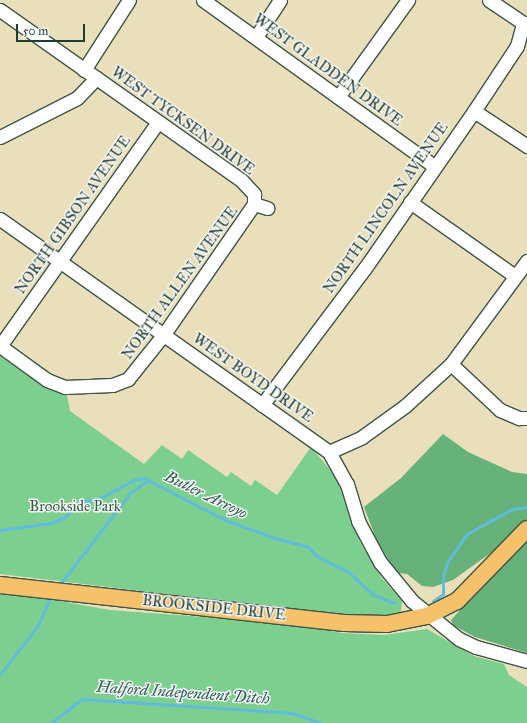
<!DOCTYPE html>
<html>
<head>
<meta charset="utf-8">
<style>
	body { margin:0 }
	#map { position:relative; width:527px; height:723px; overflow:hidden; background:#e9e0bb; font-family:"IM FELL Great Primer",serif }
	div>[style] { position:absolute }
	.green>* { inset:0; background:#7dcf90 }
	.forest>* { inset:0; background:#66b27a }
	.stream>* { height:3px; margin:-1.5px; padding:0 1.5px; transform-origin:1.5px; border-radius:1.5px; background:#5fbcdd }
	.roads { filter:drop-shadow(1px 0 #3d5548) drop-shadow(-1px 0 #3d5548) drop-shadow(0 1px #3d5548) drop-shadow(0 -1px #3d5548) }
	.minor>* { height:13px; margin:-6.5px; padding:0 6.5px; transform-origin:6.5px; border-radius:6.5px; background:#fff }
	.major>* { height:16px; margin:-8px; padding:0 8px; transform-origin:8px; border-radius:8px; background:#f5c16b }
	span { translate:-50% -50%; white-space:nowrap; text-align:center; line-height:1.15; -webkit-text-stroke:3px #f6f6f2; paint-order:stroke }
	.street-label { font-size:15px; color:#1f3d34 }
	.park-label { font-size:15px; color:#325a46 }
	.water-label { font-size:16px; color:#2f5d5e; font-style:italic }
	.scale { position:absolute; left:16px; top:24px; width:69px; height:18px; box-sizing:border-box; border:2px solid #1f3d34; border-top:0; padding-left:5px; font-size:12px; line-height:14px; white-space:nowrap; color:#1f3d34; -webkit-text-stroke:3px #f6f6f2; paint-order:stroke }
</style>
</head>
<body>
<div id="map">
	<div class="green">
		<div style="clip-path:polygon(0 356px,45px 388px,67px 395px,70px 411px,144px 464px,162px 445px,182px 459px,188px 450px,227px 477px,231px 472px,251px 486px,255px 480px,277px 495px,311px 447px,336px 477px,360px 542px,381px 577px,402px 601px,401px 612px,395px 616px,351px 616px,0 574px)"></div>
		<div style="clip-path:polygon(0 595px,26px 595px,110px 610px,286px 623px,342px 633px,384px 635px,427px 629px,474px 656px,504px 664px,509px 675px,527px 687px,527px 723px,0 723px)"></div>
	</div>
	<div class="forest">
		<div style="clip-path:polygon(443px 434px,468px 452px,512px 472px,527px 474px,527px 522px,497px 554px,492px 552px,453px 580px,433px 587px,422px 586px,407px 574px,398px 573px,391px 564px,377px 541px,364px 507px,401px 478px)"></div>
		<div style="clip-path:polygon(527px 536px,527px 653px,475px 637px,453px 625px,451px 620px)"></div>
	</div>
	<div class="stream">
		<div style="left:0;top:530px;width:51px;rotate:-7.8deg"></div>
		<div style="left:51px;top:523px;width:15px;rotate:-23deg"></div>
		<div style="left:65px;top:517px;width:21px;rotate:-45deg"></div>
		<div style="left:80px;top:502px;width:20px;rotate:-11deg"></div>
		<div style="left:100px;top:498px;width:38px;rotate:-28deg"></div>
		<div style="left:134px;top:480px;width:10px;rotate:-11deg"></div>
		<div style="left:144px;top:478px;width:91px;rotate:27.4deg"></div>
		<div style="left:225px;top:520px;width:53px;rotate:19.8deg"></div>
		<div style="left:275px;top:538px;width:34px;rotate:15deg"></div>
		<div style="left:308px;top:547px;width:14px;rotate:45deg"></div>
		<div style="left:318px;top:557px;width:32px;rotate:26deg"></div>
		<div style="left:347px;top:571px;width:36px;rotate:42deg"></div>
		<div style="left:374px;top:595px;width:22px;rotate:22deg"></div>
		<div style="left:58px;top:587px;width:118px;rotate:-52.5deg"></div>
		<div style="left:130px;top:493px;width:22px;rotate:-36deg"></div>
		<div style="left:433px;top:601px;width:12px;rotate:-35deg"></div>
		<div style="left:443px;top:594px;width:18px;rotate:-90deg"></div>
		<div style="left:443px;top:576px;width:16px;rotate:-72deg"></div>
		<div style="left:448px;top:561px;width:33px;rotate:-55deg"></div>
		<div style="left:467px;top:534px;width:51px;rotate:-29.1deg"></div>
		<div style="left:512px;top:509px;width:15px;rotate:-8deg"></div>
		<div style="left:0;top:674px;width:60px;rotate:-51.8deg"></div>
		<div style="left:37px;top:627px;width:34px;rotate:-66deg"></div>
		<div style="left:51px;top:723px;width:39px;rotate:-38deg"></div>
		<div style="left:82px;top:699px;width:211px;rotate:3.8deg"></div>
		<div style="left:293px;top:713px;width:30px;rotate:20deg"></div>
	</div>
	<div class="roads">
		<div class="minor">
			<div style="left:203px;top:0;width:284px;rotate:35.7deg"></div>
			<div style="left:489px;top:0;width:41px;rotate:34.1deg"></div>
			<div style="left:523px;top:23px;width:4px"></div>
			<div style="left:0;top:10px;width:296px;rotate:35.2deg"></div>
			<div style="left:242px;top:181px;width:18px;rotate:47deg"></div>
			<div style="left:254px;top:194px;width:10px;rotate:90deg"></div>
			<div style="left:254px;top:204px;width:158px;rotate:124.7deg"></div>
			<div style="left:164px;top:334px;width:58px;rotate:128.7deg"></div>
			<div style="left:128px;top:379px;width:17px;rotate:159deg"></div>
			<div style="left:112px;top:385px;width:47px;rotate:177.6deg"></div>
			<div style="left:65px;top:387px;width:19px;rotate:-159deg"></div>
			<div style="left:47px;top:380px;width:58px;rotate:-144.1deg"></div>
			<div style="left:256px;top:37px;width:44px;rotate:-57deg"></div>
			<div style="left:84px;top:70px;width:83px;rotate:-57.3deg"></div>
			<div style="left:338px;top:97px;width:120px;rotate:-54.2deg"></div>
			<div style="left:474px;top:111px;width:64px;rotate:33.4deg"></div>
			<div style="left:0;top:137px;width:86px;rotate:-26.9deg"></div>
			<div style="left:77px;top:98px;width:28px;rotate:-46deg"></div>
			<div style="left:410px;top:202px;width:128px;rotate:35.2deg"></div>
			<div style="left:254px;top:204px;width:14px;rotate:17deg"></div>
			<div style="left:0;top:219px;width:403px;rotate:35.3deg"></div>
			<div style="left:329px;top:452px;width:37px;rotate:61deg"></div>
			<div style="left:347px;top:484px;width:39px;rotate:73deg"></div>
			<div style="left:358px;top:521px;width:47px;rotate:61.8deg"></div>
			<div style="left:380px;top:562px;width:50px;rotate:50.6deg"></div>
			<div style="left:412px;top:601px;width:60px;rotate:39deg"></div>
			<div style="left:459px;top:639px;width:19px;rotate:25deg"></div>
			<div style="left:476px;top:647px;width:53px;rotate:15.4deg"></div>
			<div style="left:0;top:346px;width:274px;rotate:-54.8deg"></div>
			<div style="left:451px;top:364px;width:67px;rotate:43.2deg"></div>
			<div style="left:500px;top:410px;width:21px;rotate:23deg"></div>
			<div style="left:519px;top:418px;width:8px"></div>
			<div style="left:262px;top:405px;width:171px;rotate:-53.1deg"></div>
			<div style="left:365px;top:268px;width:191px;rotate:-55.2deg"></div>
			<div style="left:474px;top:111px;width:78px;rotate:-56.5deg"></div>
			<div style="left:517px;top:46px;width:24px;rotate:-75deg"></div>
			<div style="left:329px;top:452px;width:36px;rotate:-24deg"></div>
			<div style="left:362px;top:437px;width:53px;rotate:-35.8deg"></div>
			<div style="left:405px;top:406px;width:62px;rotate:-42.4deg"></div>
			<div style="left:451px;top:364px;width:128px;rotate:-53.6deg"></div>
		</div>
		<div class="major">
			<div style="left:0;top:585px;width:346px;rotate:6.3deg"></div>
			<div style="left:344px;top:623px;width:43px;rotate:1.3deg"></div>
			<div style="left:387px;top:624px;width:41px;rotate:-11.3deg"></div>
			<div style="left:427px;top:616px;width:34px;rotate:-27deg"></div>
			<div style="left:457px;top:601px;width:100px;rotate:-45.8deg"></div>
		</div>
	</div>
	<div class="street-label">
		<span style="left:328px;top:70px;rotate:36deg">WEST GLADDEN DRIVE</span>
		<span style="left:183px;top:121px;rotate:36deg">WEST TYCKSEN DRIVE</span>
		<span style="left:386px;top:208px;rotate:-55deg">NORTH LINCOLN AVENUE</span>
		<span style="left:73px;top:215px;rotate:-55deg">NORTH GIBSON AVENUE</span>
		<span style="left:180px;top:283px;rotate:-54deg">NORTH ALLEN AVENUE</span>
		<span style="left:253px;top:378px;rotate:35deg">WEST BOYD DRIVE</span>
		<span style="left:214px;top:608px;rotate:6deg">BROOKSIDE DRIVE</span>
	</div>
	<div class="park-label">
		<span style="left:75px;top:507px">Brookside Park</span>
	</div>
	<div class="water-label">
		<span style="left:206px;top:495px;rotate:26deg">Butler Arroyo</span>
		<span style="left:183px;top:693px;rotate:4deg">Halford Independent Ditch</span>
	</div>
	<div class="scale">50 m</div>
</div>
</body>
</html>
